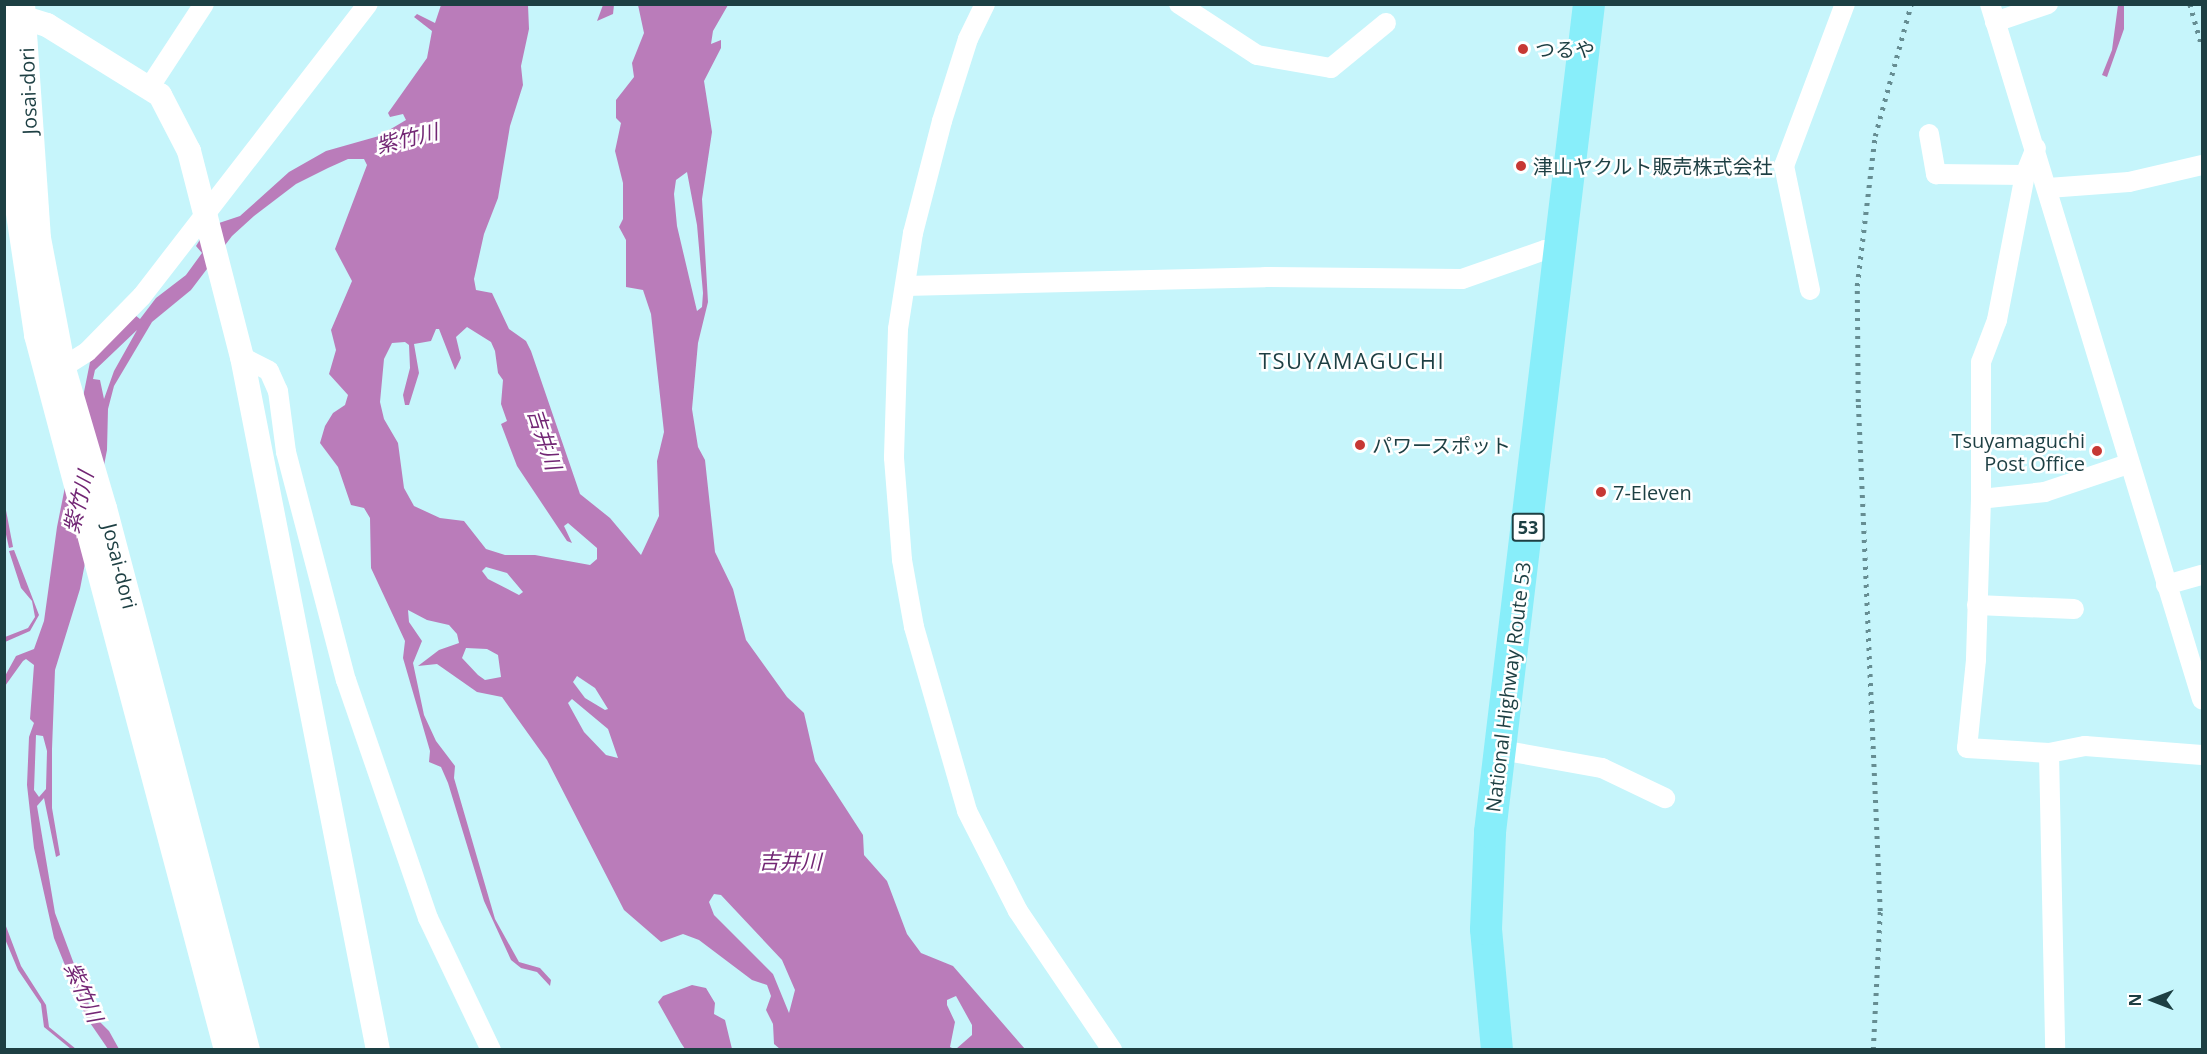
<!DOCTYPE html>
<meta charset="utf-8">
<style>
body{margin:0}
#map{position:relative;width:2207px;height:1054px;overflow:hidden;background:#c6f5fb;font-family:"Open Sans","Noto Sans JP",sans-serif}
div>[style]{position:absolute}
[style*='--x']{left:calc(var(--x)*1px);top:calc(var(--y)*1px);width:calc(var(--w)*1px);rotate:calc(var(--a)*1deg)}
.water>*{inset:0;background:#ba7cba}
.minor>*{height:20px;margin:-10px;padding:0 10px;transform-origin:10px;border-radius:10px;background:#fff}
.tertiary>*{height:24px;margin:-12px;padding:0 12px;transform-origin:12px;border-radius:12px;background:#fff}
.trunk>*{height:32px;margin:-16px;padding:0 16px;transform-origin:16px;border-radius:16px;background:#88eefa}
.rail>*{height:4.5px;margin-top:-2.25px;transform-origin:0;background:repeating-linear-gradient(90deg,#668d92 0 3px,transparent 0 9px)}
.dots>*{width:16px;height:16px;translate:-50% -50%;box-sizing:border-box;border:3px solid #fff;border-radius:50%}
span{translate:-50% -50%;white-space:nowrap;text-align:center;line-height:1.15;-webkit-text-stroke:5px #fff;paint-order:stroke}
.shield-label span{padding:2px 4px;background:#fff;border:2px solid;border-radius:4px;-webkit-text-stroke-width:0}
.shield-label{font-size:18px;color:#1d3f43;font-weight:700}
.poi-label{font-size:20px;color:#1d3f43}
.left{translate:0 -50%;text-align:left}
.right{translate:-100% -50%;text-align:right}
.street-label{font-size:20px;color:#1d3f43}
.water-label{font-size:21px;color:#722674;font-style:italic}
.quarter-label{font-size:22px;color:#1d3f43;letter-spacing:1.5px}
.frame{position:absolute;inset:0;border:6px solid #1d3f43;pointer-events:none}
.north{position:absolute;left:2123px;top:970px;width:60px;height:60px;-webkit-text-stroke:4px #fff;paint-order:stroke;rotate:270deg;font-size:16px;font-weight:700;line-height:24px;text-align:center;color:#1d3f43}
.north::after{content:'';display:block;margin:auto;width:21px;height:27px;background:#1d3f43;clip-path:polygon(50% 0,100% 100%,50% 72%,0 100%)}
</style>
<div id="map">
<div class="water">
<div style="clip-path:polygon(evenodd,441px 5px,528px 5px,529px 29px,521px 66px,523px 85px,510px 126px,498px 198px,484px 234px,474px 279px,476px 290px,492px 293px,509px 329px,526px 341px,531px 351px,580px 494px,610px 518px,641px 555px,659px 516px,657px 461px,664px 432px,651px 314px,643px 290px,626px 287px,626px 240px,619px 227px,623px 219px,623px 183px,615px 151px,621px 123px,616px 118px,616px 100px,634px 77px,632px 63px,644px 33px,638px 5px,728px 5px,713px 31px,711px 44px,721px 40px,721px 48px,704px 81px,712px 132px,702px 199px,708px 302px,698px 343px,692px 409px,698px 447px,705px 460px,715px 552px,733px 589px,746px 640px,787px 697px,804px 713px,815px 761px,863px 835px,864px 855px,887px 881px,907px 934px,921px 953px,953px 966px,1025px 1049px,956px 1049px,972px 1035px,972px 1025px,956px 996px,947px 1000px,947px 1005px,955px 1022px,950px 1047px,954px 1049px,780px 1049px,774px 1044px,773px 1024px,766px 1010px,771px 996px,767px 985px,752px 980px,699px 940px,683px 934px,661px 942px,624px 910px,547px 760px,502px 697px,477px 692px,437px 664px,418px 666px,439px 650px,459px 643px,457px 634px,449px 625px,427px 620px,408px 610px,409px 622px,422px 641px,413px 663px,424px 715px,436px 741px,455px 766px,454px 778px,495px 919px,519px 962px,540px 968px,551px 980px,550px 986px,537px 972px,521px 968px,511px 960px,484px 901px,448px 783px,441px 767px,429px 762px,430px 751px,403px 658px,405px 641px,371px 568px,370px 518px,364px 508px,351px 505px,338px 467px,320px 443px,325px 426px,333px 413px,345px 405px,348px 395px,329px 374px,336px 350px,331px 330px,352px 281px,335px 249px,367px 165px,364px 159px,348px 159px,328px 168px,296px 184px,254px 216px,232px 236px,191px 290px,152px 322px,114px 386px,108px 409px,107px 450px,80px 589px,55px 670px,52px 749px,52px 808px,60px 855px,56px 857px,44px 798px,37px 806px,55px 913px,93px 1015px,109px 1031px,119px 1049px,108px 1049px,86px 1017px,54px 938px,34px 848px,27px 785px,29px 737px,34px 723px,30px 719px,34px 665px,26px 659px,23px 661px,5px 686px,5px 676px,16px 656px,34px 649px,44px 621px,57px 527px,90px 362px,131px 312px,140px 319px,156px 298px,186px 275px,202px 253px,196px 246px,201px 238px,219px 223px,240px 216px,289px 172px,326px 151px,379px 136px,406px 120px,403px 114px,390px 117px,388px 113px,427px 58px,432px 31px,414px 17px,417px 14px,435px 23px,441px 5px,687px 172px,697px 225px,703px 293px,702px 307px,697px 311px,677px 226px,674px 194px,676px 180px,687px 172px,441px 5px,467px 327px,491px 342px,495px 351px,498px 373px,503px 380px,501px 404px,507px 421px,501px 424px,517px 466px,567px 541px,572px 543px,564px 526px,568px 523px,597px 548px,597px 559px,590px 565px,535px 555px,505px 555px,486px 549px,464px 521px,440px 518px,414px 506px,404px 488px,398px 443px,384px 419px,380px 402px,384px 359px,392px 343px,405px 342px,409px 345px,410px 368px,403px 395px,405px 405px,409px 405px,419px 373px,414px 344px,431px 341px,436px 329px,439px 329px,455px 370px,461px 358px,456px 337px,467px 327px,441px 5px,137px 330px,114px 371px,104px 399px,100px 380px,93px 379px,95px 370px,137px 330px,441px 5px,486px 567px,507px 573px,523px 592px,519px 595px,488px 579px,482px 571px,486px 567px,441px 5px,466px 648px,487px 649px,498px 655px,501px 677px,485px 680px,478px 675px,462px 658px,466px 648px,441px 5px,577px 676px,595px 688px,608px 709px,605px 710px,585px 698px,573px 682px,577px 676px,441px 5px,572px 699px,608px 729px,618px 758px,606px 755px,584px 732px,568px 703px,572px 699px,441px 5px,36px 735px,43px 736px,47px 751px,46px 789px,39px 797px,34px 790px,36px 735px,441px 5px,714px 894px,721px 895px,782px 960px,795px 990px,789px 1013px,773px 974px,714px 915px,709px 902px,714px 894px)"></div>
<div style="clip-path:polygon(603px 5px,614px 5px,613px 14px,597px 21px)"></div>
<div style="clip-path:polygon(2118px 5px,2124px 5px,2124px 29px,2107px 77px,2102px 75px,2112px 50px)"></div>
<div style="clip-path:polygon(5px 505px,13px 547px,9px 548px,5px 530px)"></div>
<div style="clip-path:polygon(14px 550px,39px 615px,30px 631px,5px 642px,5px 637px,28px 628px,35px 617px,32px 601px,21px 588px,9px 551px)"></div>
<div style="clip-path:polygon(4px 921px,21px 966px,46px 1005px,49px 1027px,76px 1049px,71px 1049px,44px 1027px,41px 1004px,18px 970px,5px 939px)"></div>
<div style="clip-path:polygon(692px 985px,706px 988px,715px 1003px,714px 1014px,725px 1020px,732px 1049px,685px 1049px,681px 1043px,658px 1002px,663px 996px)"></div>
</div>
<div class="minor">
<div style="--x:985;--y:4;--w:39;--a:116"></div>
<div style="--x:968;--y:39;--w:86;--a:107.6"></div>
<div style="--x:942;--y:121;--w:116;--a:104.5"></div>
<div style="--x:913;--y:233;--w:97;--a:98.9"></div>
<div style="--x:898;--y:329;--w:129;--a:91.8"></div>
<div style="--x:894;--y:458;--w:102;--a:85.5"></div>
<div style="--x:902;--y:560;--w:68;--a:79.8"></div>
<div style="--x:914;--y:627;--w:191;--a:73.9"></div>
<div style="--x:967;--y:811;--w:112;--a:63"></div>
<div style="--x:1018;--y:911;--w:168;--a:55.9"></div>
<div style="--x:1179;--y:4;--w:93;--a:33.2"></div>
<div style="--x:1257;--y:55;--w:75;--a:10"></div>
<div style="--x:1331;--y:68;--w:71;--a:-39.3"></div>
<div style="--x:1990;--y:4;--w:727;--a:73.04"></div>
<div style="--x:1995;--y:22;--w:56;--a:-18.8"></div>
<div style="--x:149;--y:88;--w:100;--a:-56.8"></div>
<div style="--x:1929;--y:134;--w:41;--a:80.1"></div>
<div style="--x:1936;--y:174;--w:89;--a:0.6"></div>
<div style="--x:2048;--y:188;--w:81;--a:-4.2"></div>
<div style="--x:2129;--y:182;--w:75;--a:-13.1"></div>
<div style="--x:905;--y:286;--w:360;--a:-1.4"></div>
<div style="--x:1265;--y:277;--w:197;--a:0.6"></div>
<div style="--x:1462;--y:279;--w:88;--a:-19.3"></div>
<div style="--x:1545;--y:250;--w:18;--a:0"></div>
<div style="--x:1810;--y:290;--w:127;--a:-101.8"></div>
<div style="--x:1784;--y:166;--w:173;--a:-69.4"></div>
<div style="--x:242;--y:357;--w:30;--a:27"></div>
<div style="--x:269;--y:371;--w:22;--a:66"></div>
<div style="--x:278;--y:391;--w:62;--a:82.5"></div>
<div style="--x:286;--y:452;--w:236;--a:75.3"></div>
<div style="--x:346;--y:680;--w:252;--a:71"></div>
<div style="--x:428;--y:918;--w:146;--a:64.5"></div>
<div style="--x:52;--y:374;--w:41;--a:-32.2"></div>
<div style="--x:87;--y:352;--w:78;--a:-45.5"></div>
<div style="--x:142;--y:296;--w:369;--a:-52.3"></div>
<div style="--x:2128;--y:464;--w:88;--a:161.4"></div>
<div style="--x:2045;--y:492;--w:64;--a:173.8"></div>
<div style="--x:1981;--y:499;--w:161;--a:91.8"></div>
<div style="--x:1976;--y:660;--w:88;--a:95.8"></div>
<div style="--x:1967;--y:748;--w:82;--a:3.5"></div>
<div style="--x:2049;--y:753;--w:37;--a:-11"></div>
<div style="--x:2085;--y:746;--w:117;--a:4.4"></div>
<div style="--x:1981;--y:499;--w:137;--a:-90"></div>
<div style="--x:1981;--y:362;--w:45;--a:-69.1"></div>
<div style="--x:1997;--y:320;--w:148;--a:-79.1"></div>
<div style="--x:2025;--y:175;--w:29;--a:-68"></div>
<div style="--x:2166;--y:585;--w:37;--a:-16"></div>
<div style="--x:1977;--y:605;--w:97;--a:2.4"></div>
<div style="--x:1501;--y:750;--w:103;--a:10.1"></div>
<div style="--x:1602;--y:768;--w:70;--a:25.5"></div>
<div style="--x:2049;--y:753;--w:297;--a:88.8"></div>
</div>
<div class="tertiary">
<div style="--x:23;--y:4;--w:235;--a:86.1"></div>
<div style="--x:39;--y:238;--w:133;--a:79.2"></div>
<div style="--x:64;--y:369;--w:145;--a:73.6"></div>
<div style="--x:105;--y:508;--w:561;--a:75.22"></div>
<div style="--x:4;--y:10;--w:177;--a:86.8"></div>
<div style="--x:14;--y:187;--w:150;--a:81.5"></div>
<div style="--x:36;--y:335;--w:740;--a:75.12"></div>
<div style="--x:5;--y:12;--w:44;--a:17.2"></div>
<div style="--x:47;--y:25;--w:133;--a:31.8"></div>
<div style="--x:160;--y:95;--w:63;--a:62.6"></div>
<div style="--x:189;--y:151;--w:213;--a:75.6"></div>
<div style="--x:242;--y:357;--w:706;--a:78.9"></div>
</div>
<div class="trunk">
<div style="--x:1497;--y:1050;--w:121;--a:-95.2"></div>
<div style="--x:1486;--y:929;--w:97;--a:-87.6"></div>
<div style="--x:1490;--y:832;--w:834;--a:-83.18"></div>
</div>
<div class="rail">
<div style="--x:2190;--y:4;--w:44;--a:74.1"></div>
<div style="--x:1873;--y:1050;--w:139;--a:-87.1"></div>
<div style="--x:1880;--y:911;--w:509;--a:-92.47"></div>
<div style="--x:1858;--y:402;--w:116;--a:-90.5"></div>
<div style="--x:1857;--y:286;--w:151;--a:-83.2"></div>
<div style="--x:1875;--y:136;--w:137;--a:-74.7"></div>
</div>
<div class="dots">
<div style="left:1523px;top:49px;background:#c63834"></div>
<div style="left:1521px;top:166px;background:#c63834"></div>
<div style="left:1360px;top:445px;background:#c63834"></div>
<div style="left:2097px;top:451px;background:#c63834"></div>
<div style="left:1601px;top:492px;background:#c63834"></div>
</div>
<div class="shield-label">
<span style="left:1528px;top:527px">53</span>
</div>
<div class="poi-label">
<span class="left" style="left:1535px;top:49px">つるや</span>
<span class="left" style="left:1533px;top:166px">津山ヤクルト販売株式会社</span>
<span class="right" style="left:2085px;top:452px">Tsuyamaguchi<br>Post Office</span>
<span class="left" style="left:1372px;top:445px">パワースポット</span>
<span class="left" style="left:1613px;top:492px">7-Eleven</span>
</div>
<div class="street-label">
<span style="left:28px;top:91px;rotate:-92deg">Josai-dori</span>
<span style="left:120px;top:566px;rotate:76deg">Josai-dori</span>
<span style="left:1508px;top:687px;rotate:-83deg">National Highway Route 53</span>
</div>
<div class="water-label">
<span style="left:407px;top:138px;rotate:-14deg">紫竹川</span>
<span style="left:545px;top:439px;rotate:72deg">吉井川</span>
<span style="left:78px;top:502px;rotate:-76deg">紫竹川</span>
<span style="left:790px;top:861px">吉井川</span>
<span style="left:84px;top:992px;rotate:66deg">紫竹川</span>
</div>
<div class="quarter-label">
<span style="left:1352px;top:361px">TSUYAMAGUCHI</span>
</div>
<div class="frame"></div>
<div class="north">N</div>
</div>
